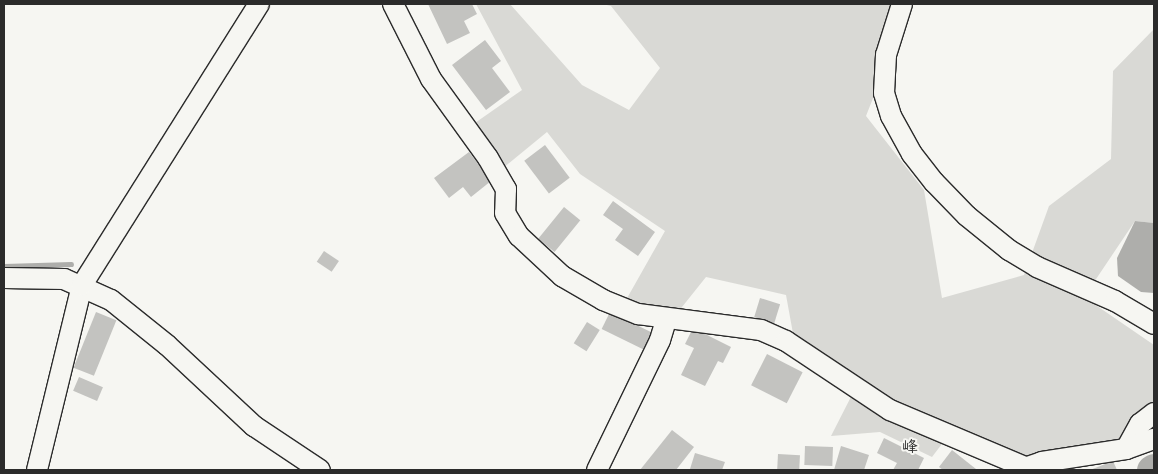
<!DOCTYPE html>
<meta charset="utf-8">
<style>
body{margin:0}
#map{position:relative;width:1158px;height:474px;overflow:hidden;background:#f6f6f2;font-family:"Balsamiq Sans","Klee One",sans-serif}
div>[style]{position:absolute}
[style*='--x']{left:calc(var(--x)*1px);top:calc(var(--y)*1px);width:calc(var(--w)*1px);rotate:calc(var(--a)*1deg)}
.green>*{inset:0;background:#d9d9d5}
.water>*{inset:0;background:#aeaeab}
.stream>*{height:5px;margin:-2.5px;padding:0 2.5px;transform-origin:2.5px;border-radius:2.5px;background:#aeaeab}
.river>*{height:31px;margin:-15.5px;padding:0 15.5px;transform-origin:15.5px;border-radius:15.5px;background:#aeaeab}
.building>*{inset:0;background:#c3c3c0;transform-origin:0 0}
.roads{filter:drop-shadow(1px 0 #2b2b2b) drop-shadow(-1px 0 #2b2b2b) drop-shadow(0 1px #2b2b2b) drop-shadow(0 -1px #2b2b2b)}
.minor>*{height:20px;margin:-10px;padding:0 10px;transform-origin:10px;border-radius:10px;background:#f6f6f2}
span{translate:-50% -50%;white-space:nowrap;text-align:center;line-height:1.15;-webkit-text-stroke:4px #f6f6f2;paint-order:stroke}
.neighbourhood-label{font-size:16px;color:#2b2b2b;font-weight:700}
.frame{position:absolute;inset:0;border:5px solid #2b2b2b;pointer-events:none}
</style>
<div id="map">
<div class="green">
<div style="clip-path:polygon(476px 4px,510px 4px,582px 85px,629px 110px,660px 68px,611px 6px,602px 4px,910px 4px,866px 116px,924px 190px,942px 298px,1024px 275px,1049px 206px,1111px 159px,1113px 71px,1154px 29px,1154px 223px,1135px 221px,1084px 297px,1154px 345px,1154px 427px,1116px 448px,1025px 460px,951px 432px,932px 457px,880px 432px,831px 436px,857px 385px,794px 339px,786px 295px,706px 277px,678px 312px,626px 300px,665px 231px,580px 174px,547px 132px,503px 168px,472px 125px,522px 90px)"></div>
</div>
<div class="water">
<div style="clip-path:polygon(1135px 221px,1154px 223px,1154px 293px,1141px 292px,1118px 276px,1117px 258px)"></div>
</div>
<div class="stream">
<div style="--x:4;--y:266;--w:67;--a:-1.7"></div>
</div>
<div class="river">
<div style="--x:1152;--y:470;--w:2;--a:-27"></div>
</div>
<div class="building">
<div style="clip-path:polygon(428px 4px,472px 4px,477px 14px,464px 21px,470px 33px,447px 44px)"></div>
<div style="clip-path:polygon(485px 40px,501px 61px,492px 68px,510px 92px,486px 110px,452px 65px)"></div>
<div style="left:545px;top:145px;width:41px;height:26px;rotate:53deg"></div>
<div style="clip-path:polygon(469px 152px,491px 181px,471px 197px,463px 187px,449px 198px,434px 178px)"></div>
<div style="clip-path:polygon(613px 201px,655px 232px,638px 256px,615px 240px,623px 229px,603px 215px)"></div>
<div style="left:564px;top:207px;width:21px;height:41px;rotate:39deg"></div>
<div style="left:324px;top:251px;width:18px;height:13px;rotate:34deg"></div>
<div style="left:760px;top:298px;width:21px;height:20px;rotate:17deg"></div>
<div style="left:96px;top:312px;width:22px;height:60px;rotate:22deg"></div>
<div style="left:610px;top:312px;width:46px;height:19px;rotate:26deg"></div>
<div style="left:587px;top:322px;width:15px;height:25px;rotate:32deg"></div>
<div style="clip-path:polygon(693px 328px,731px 347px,723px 363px,718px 361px,705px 386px,681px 375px,694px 348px,685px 344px)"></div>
<div style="left:767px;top:354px;width:40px;height:35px;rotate:27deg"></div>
<div style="left:79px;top:377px;width:26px;height:15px;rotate:23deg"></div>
<div style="clip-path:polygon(672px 430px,694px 447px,676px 470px,640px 470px)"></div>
<div style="clip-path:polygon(884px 438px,924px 458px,918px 470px,893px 470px,897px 463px,877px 453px)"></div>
<div style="left:805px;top:446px;width:28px;height:19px;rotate:2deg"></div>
<div style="clip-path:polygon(841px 446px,869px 455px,864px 470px,834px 470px)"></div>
<div style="clip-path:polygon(952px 450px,976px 469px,975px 470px,943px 470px,939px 467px)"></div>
<div style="clip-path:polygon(695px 453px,725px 462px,722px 470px,690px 469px)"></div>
<div style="left:778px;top:454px;width:22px;height:16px;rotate:3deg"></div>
<div style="clip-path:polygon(1113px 461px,1117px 470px,1090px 470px)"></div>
</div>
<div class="roads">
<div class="minor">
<div style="--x:393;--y:4;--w:84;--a:63.1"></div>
<div style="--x:431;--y:79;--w:97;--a:54.2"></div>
<div style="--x:488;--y:158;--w:36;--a:60"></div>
<div style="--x:506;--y:189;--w:24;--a:92"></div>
<div style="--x:505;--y:213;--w:27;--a:59"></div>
<div style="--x:519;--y:236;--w:59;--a:42.9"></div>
<div style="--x:562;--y:276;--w:48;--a:30.3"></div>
<div style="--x:603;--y:300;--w:38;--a:22"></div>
<div style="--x:638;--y:314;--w:124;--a:7.4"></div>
<div style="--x:761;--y:330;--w:27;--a:24"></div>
<div style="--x:786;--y:341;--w:125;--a:33.6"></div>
<div style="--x:890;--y:410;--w:147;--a:22.9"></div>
<div style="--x:902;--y:4;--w:53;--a:107.4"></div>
<div style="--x:886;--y:55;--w:38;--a:93"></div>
<div style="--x:884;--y:93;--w:24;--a:73"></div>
<div style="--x:891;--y:116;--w:43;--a:61.1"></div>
<div style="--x:912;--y:154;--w:36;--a:52"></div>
<div style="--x:934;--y:182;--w:47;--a:45.9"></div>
<div style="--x:967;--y:216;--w:54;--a:39"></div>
<div style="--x:1009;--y:250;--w:33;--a:31"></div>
<div style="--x:1037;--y:267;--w:85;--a:23.6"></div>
<div style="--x:1115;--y:301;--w:45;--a:30.5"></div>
<div style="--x:4;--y:278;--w:60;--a:1"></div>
<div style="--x:64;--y:279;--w:51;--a:24.1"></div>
<div style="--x:111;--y:300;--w:72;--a:38.8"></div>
<div style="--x:167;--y:345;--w:119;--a:43"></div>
<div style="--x:254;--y:426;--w:79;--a:33.7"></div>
<div style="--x:1126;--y:449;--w:29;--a:-61"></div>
<div style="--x:1140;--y:424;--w:18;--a:-38"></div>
<div style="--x:37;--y:470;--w:190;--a:-76.3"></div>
<div style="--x:82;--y:285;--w:332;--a:-57.8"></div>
<div style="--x:597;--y:470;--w:144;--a:-64.1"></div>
<div style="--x:660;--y:340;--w:21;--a:-73"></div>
<div style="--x:1019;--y:470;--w:24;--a:-19"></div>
<div style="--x:1042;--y:462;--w:85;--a:-8.8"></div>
<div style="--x:1126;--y:449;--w:30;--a:-20"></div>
</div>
</div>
<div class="neighbourhood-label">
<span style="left:910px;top:448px">峰</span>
</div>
<div class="frame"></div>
</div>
